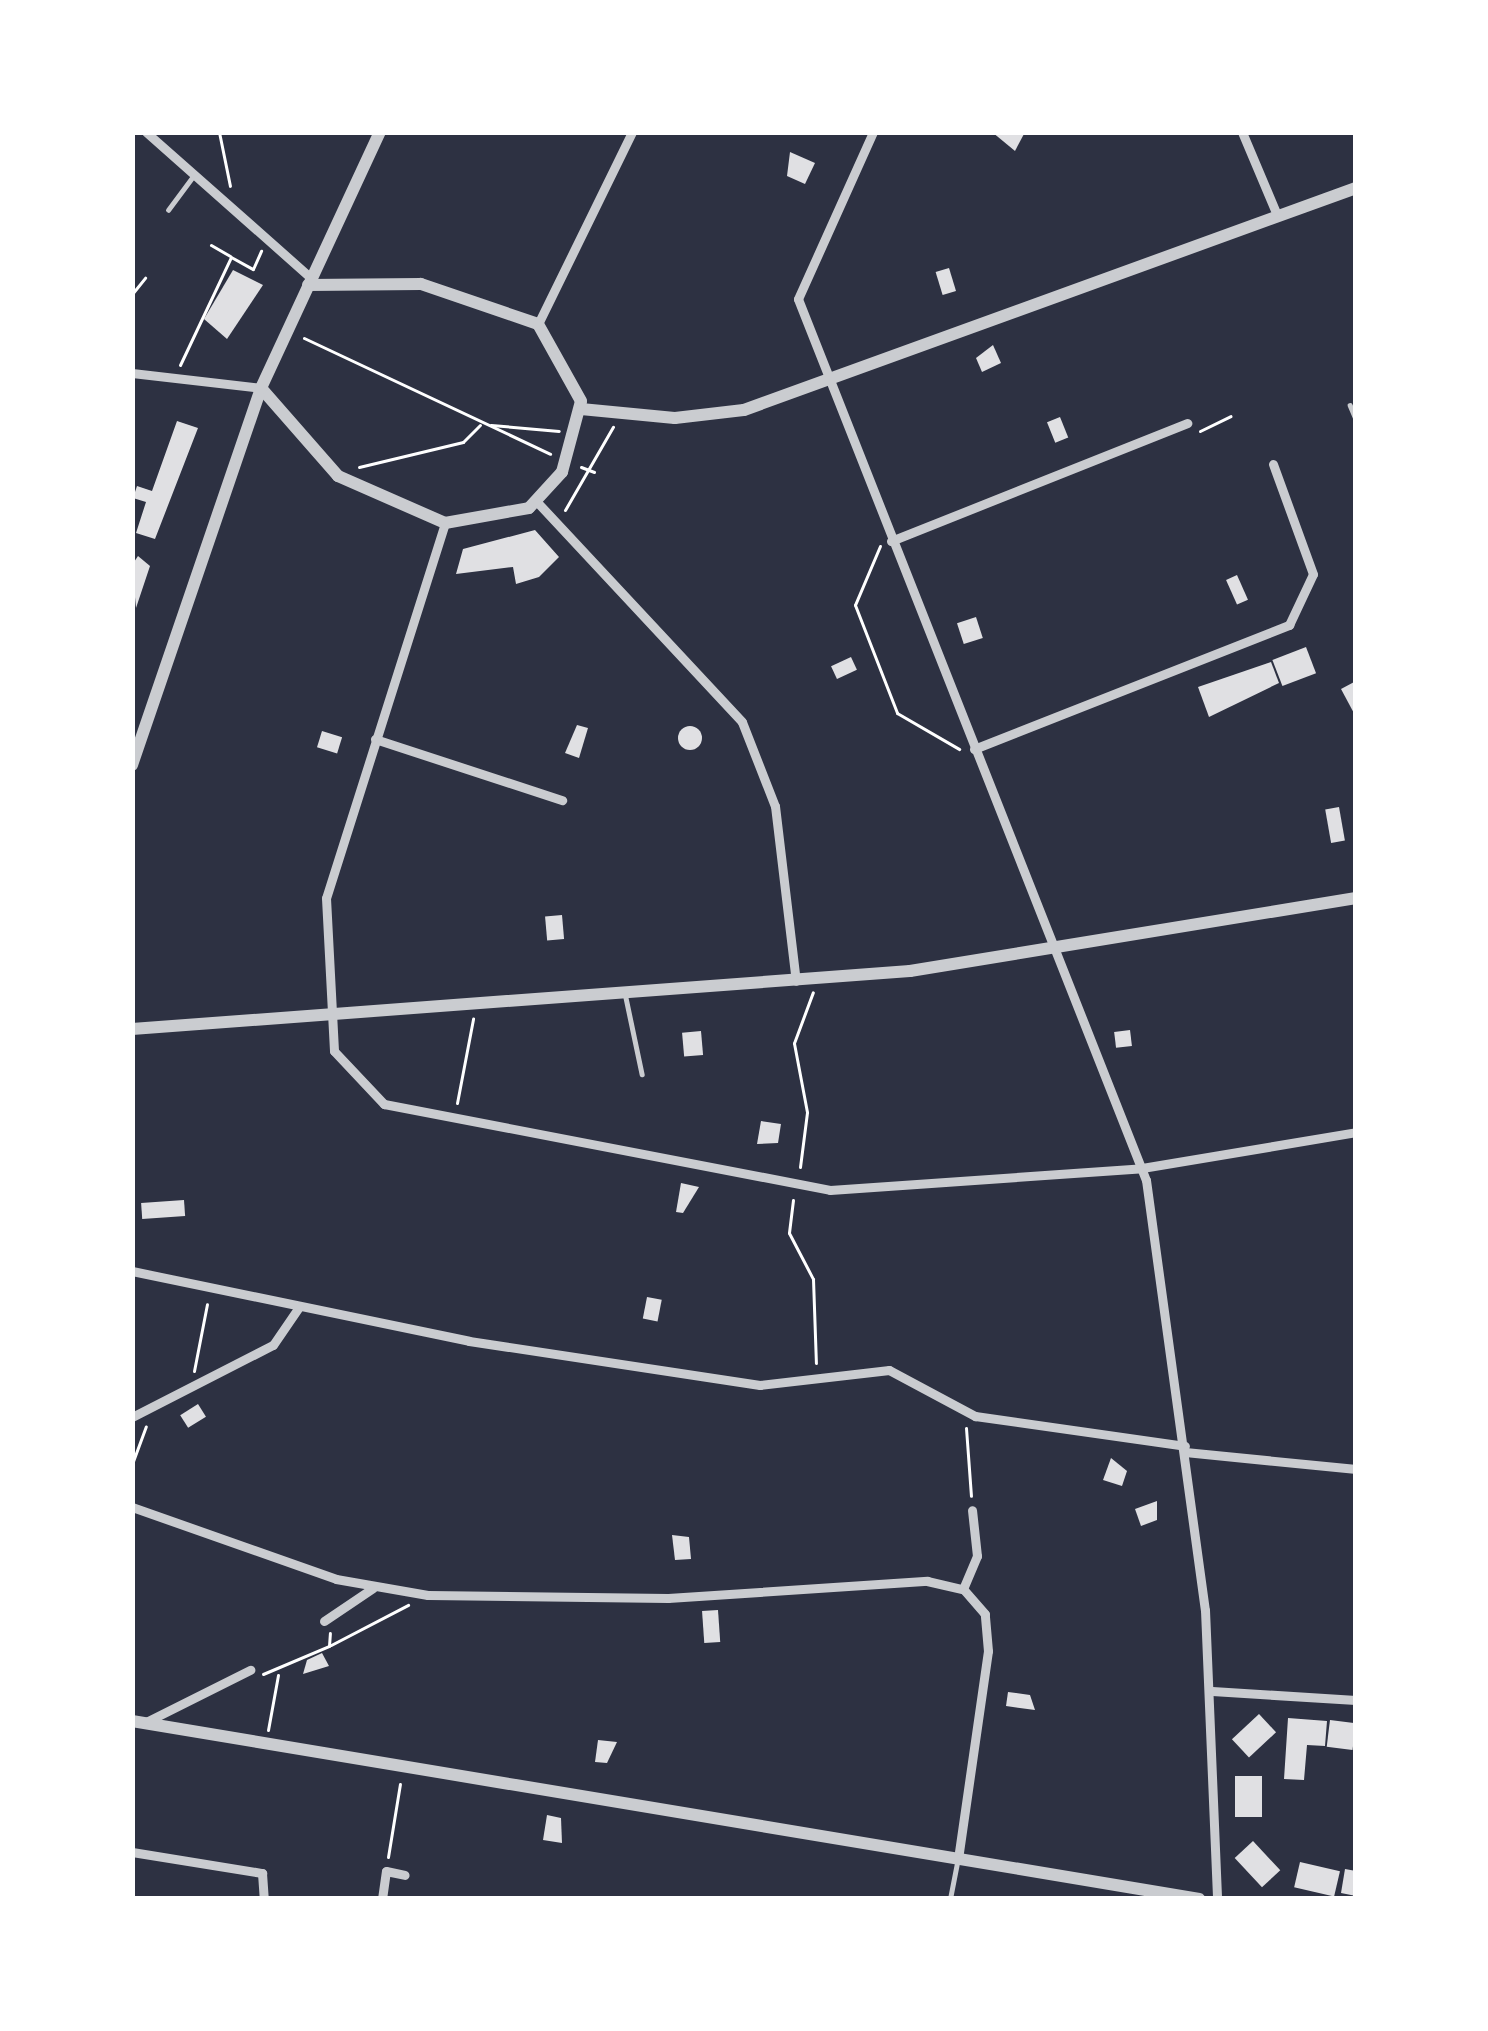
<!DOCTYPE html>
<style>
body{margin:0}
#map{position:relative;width:1488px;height:2031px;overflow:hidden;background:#2d3142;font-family:Quicksand,sans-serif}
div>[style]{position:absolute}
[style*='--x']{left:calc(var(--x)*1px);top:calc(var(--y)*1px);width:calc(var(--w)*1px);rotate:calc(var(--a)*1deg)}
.building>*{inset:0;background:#e0e0e3;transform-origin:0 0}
.round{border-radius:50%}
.path>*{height:3px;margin:-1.5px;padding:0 1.5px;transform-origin:1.5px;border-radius:1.5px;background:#fff}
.service>*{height:4.5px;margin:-2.25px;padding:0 2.25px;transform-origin:2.25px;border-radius:2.25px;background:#caccd0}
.minor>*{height:9px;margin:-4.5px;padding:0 4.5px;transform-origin:4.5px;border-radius:4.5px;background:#caccd0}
.tertiary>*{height:12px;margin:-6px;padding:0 6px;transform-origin:6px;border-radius:6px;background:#caccd0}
span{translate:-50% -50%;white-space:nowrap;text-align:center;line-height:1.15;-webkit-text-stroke:12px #fff;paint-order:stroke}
.frame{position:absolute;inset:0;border:135px solid #fff;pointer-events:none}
</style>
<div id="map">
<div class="building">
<div style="clip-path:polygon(992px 132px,1025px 132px,1015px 151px)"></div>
<div style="clip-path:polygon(790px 152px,815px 163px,805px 184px,787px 176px)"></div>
<div style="left:949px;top:268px;width:24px;height:14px;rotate:73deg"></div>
<div style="clip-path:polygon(233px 270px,263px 285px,227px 339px,204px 319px)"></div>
<div style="clip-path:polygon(993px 345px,1001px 363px,982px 372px,976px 358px)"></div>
<div style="left:1060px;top:417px;width:22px;height:14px;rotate:68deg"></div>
<div style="clip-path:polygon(177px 421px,198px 428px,155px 539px,136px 533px,146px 502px,133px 498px,137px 486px,152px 491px)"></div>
<div style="clip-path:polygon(535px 530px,559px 557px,539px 577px,516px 584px,513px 567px,456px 574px,463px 549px)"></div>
<div style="clip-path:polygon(138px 556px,150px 566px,136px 608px,132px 565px)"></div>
<div style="left:1237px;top:575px;width:27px;height:12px;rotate:66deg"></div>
<div style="left:976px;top:617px;width:22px;height:20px;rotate:72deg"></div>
<div style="left:1306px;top:647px;width:28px;height:36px;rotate:69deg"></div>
<div style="left:851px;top:657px;width:14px;height:22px;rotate:65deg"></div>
<div style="clip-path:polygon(1271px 662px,1279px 683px,1209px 717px,1198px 687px)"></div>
<div style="clip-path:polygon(1356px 681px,1356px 717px,1341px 689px)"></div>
<div style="clip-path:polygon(577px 725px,588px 728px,579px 758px,565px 753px)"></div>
<div class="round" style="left:678px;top:726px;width:24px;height:24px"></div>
<div style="left:322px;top:731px;width:21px;height:17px;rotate:17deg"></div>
<div style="left:1339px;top:807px;width:34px;height:14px;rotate:80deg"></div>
<div style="left:562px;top:915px;width:24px;height:17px;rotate:85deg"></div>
<div style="left:1130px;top:1030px;width:16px;height:16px;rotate:83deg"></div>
<div style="left:701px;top:1031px;width:24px;height:19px;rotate:85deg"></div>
<div style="clip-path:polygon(761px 1121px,781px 1124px,778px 1143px,757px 1144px)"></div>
<div style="clip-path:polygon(681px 1183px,699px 1187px,683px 1213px,676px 1212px)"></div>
<div style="left:184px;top:1200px;width:16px;height:43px;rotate:86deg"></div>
<div style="left:647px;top:1297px;width:15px;height:22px;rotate:11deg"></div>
<div style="left:198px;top:1404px;width:15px;height:21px;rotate:58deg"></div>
<div style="clip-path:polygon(1111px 1458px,1127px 1471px,1122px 1486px,1103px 1480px)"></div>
<div style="clip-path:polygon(1157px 1501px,1157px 1520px,1141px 1526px,1135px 1509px)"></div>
<div style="clip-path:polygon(672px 1535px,689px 1537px,691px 1559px,675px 1560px)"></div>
<div style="left:718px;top:1610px;width:32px;height:16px;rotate:86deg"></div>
<div style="clip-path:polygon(322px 1653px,329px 1666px,303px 1674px,307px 1660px)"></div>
<div style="clip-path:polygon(1008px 1692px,1030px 1695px,1035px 1710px,1006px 1706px)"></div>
<div style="left:1259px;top:1714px;width:25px;height:37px;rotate:47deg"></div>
<div style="clip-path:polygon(1288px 1718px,1327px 1721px,1325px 1746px,1307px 1745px,1304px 1780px,1284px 1779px)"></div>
<div style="left:1330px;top:1720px;width:26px;height:27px;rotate:7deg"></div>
<div style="clip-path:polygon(598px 1740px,617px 1742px,607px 1763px,595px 1762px)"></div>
<div style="left:1235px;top:1776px;width:27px;height:41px"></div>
<div style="clip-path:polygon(547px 1815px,561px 1818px,562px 1843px,543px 1840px)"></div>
<div style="left:1253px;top:1841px;width:40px;height:25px;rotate:47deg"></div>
<div style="left:1300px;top:1862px;width:41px;height:26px;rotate:13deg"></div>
<div style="clip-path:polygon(1345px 1869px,1356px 1871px,1356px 1896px,1341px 1893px)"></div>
</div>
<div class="path">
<div style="--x:219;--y:132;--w:55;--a:78.5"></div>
<div style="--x:211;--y:245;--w:22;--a:30"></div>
<div style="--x:132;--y:294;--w:21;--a:-51"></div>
<div style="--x:304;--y:338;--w:272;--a:25.2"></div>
<div style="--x:180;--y:365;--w:119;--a:-64.7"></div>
<div style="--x:231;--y:257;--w:25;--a:29"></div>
<div style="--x:253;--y:269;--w:20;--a:-66"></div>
<div style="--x:491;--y:425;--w:68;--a:5"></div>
<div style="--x:1200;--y:431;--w:34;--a:-26"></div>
<div style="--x:359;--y:467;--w:107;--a:-13.5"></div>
<div style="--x:463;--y:442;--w:24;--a:-45"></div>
<div style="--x:581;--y:467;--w:14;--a:21"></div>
<div style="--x:565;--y:510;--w:96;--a:-60"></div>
<div style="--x:880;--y:546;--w:64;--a:113"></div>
<div style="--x:855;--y:605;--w:116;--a:68.7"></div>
<div style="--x:897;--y:713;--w:72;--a:30.1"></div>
<div style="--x:457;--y:1103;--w:86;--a:-79.2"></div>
<div style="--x:800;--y:1167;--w:55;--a:-82.7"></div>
<div style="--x:807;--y:1112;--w:70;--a:-100.7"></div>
<div style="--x:794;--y:1043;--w:54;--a:-69.6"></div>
<div style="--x:793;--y:1200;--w:33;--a:97"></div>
<div style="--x:789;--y:1233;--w:52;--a:62.4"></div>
<div style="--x:813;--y:1279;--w:84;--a:88"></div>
<div style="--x:194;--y:1371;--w:68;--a:-79"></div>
<div style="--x:966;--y:1428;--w:68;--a:85.8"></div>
<div style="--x:132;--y:1464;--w:40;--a:-69.8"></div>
<div style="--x:331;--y:1645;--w:87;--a:-27.5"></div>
<div style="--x:263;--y:1674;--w:72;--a:-23"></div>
<div style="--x:329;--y:1646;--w:13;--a:-86"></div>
<div style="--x:268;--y:1730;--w:56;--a:-79.7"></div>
<div style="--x:388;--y:1857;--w:74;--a:-80.7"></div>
</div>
<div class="service">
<div style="--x:168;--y:210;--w:44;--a:-53.4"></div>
<div style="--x:1350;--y:405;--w:15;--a:67"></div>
<div style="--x:625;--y:993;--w:83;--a:78.1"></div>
<div style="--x:950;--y:1899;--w:36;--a:-79"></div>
</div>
<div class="minor">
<div style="--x:146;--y:132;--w:220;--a:41.5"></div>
<div style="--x:873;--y:132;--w:183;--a:114.2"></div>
<div style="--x:798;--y:299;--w:947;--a:68.45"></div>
<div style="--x:1146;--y:1180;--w:434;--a:82.2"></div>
<div style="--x:1205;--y:1610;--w:289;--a:87.6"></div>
<div style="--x:1242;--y:132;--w:90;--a:67.1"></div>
<div style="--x:538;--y:324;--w:214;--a:-63.9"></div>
<div style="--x:132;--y:373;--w:130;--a:6.6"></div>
<div style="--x:538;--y:503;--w:299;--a:47"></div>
<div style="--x:742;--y:722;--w:90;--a:68.6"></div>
<div style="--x:775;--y:806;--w:176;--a:83.2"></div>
<div style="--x:445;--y:523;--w:393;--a:107.6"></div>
<div style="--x:326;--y:898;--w:153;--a:87"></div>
<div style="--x:334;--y:1051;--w:73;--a:46.7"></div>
<div style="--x:384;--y:1104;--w:454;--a:10.9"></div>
<div style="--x:830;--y:1190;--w:313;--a:-4"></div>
<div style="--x:1142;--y:1168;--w:217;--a:-9.5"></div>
<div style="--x:891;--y:541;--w:319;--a:-21.7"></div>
<div style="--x:375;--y:739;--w:197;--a:18.1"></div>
<div style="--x:974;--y:749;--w:339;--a:-21.5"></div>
<div style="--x:1289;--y:625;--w:56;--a:-64.8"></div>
<div style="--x:1313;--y:574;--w:117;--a:-110"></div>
<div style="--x:132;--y:1271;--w:344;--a:11.7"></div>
<div style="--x:469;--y:1341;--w:294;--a:8.6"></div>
<div style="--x:760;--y:1385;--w:130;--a:-6.6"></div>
<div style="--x:889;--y:1370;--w:98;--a:28.1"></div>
<div style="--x:975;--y:1416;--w:212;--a:8.1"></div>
<div style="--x:132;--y:1417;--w:158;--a:-27.1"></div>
<div style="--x:273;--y:1345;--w:46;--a:-55.6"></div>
<div style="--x:1185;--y:1452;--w:172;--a:5.7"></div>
<div style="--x:132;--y:1507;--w:216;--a:19.4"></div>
<div style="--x:336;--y:1579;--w:93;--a:9.9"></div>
<div style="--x:428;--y:1595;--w:240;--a:0.7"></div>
<div style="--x:668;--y:1598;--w:260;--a:-3.8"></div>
<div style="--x:927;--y:1581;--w:37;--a:13"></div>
<div style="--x:324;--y:1621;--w:59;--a:-34"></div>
<div style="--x:1212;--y:1691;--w:144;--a:3.6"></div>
<div style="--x:144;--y:1723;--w:119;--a:-26.6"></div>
<div style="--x:132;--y:1852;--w:132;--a:9.2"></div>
<div style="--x:262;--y:1873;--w:26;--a:86"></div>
<div style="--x:958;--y:1859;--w:210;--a:-81.8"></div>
<div style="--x:988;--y:1651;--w:37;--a:-95"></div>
<div style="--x:985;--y:1614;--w:33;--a:-131"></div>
<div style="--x:963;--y:1589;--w:36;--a:-67"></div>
<div style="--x:977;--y:1556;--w:46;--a:-96.2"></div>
<div style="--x:382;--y:1899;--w:28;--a:-82"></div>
<div style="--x:386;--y:1871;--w:19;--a:12"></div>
</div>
<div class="tertiary">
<div style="--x:261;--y:388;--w:117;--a:48.8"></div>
<div style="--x:338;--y:476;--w:117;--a:23.7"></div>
<div style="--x:445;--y:523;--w:85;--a:-10.1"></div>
<div style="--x:529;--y:508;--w:49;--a:-47.5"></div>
<div style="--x:562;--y:472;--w:73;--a:-75"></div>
<div style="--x:581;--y:401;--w:88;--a:-119.2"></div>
<div style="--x:538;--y:324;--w:124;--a:-161.1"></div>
<div style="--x:421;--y:284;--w:113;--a:179.5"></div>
<div style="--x:581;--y:409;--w:94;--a:5.5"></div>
<div style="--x:675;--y:418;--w:69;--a:-6.6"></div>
<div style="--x:744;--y:410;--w:651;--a:-19.94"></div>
<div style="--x:132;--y:765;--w:398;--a:-71.1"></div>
<div style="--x:261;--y:388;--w:282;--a:-65.1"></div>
<div style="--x:132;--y:1029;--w:780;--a:-4.26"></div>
<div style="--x:910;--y:971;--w:452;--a:-9.3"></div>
<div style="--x:132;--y:1721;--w:1082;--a:9.47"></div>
</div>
<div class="frame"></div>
</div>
